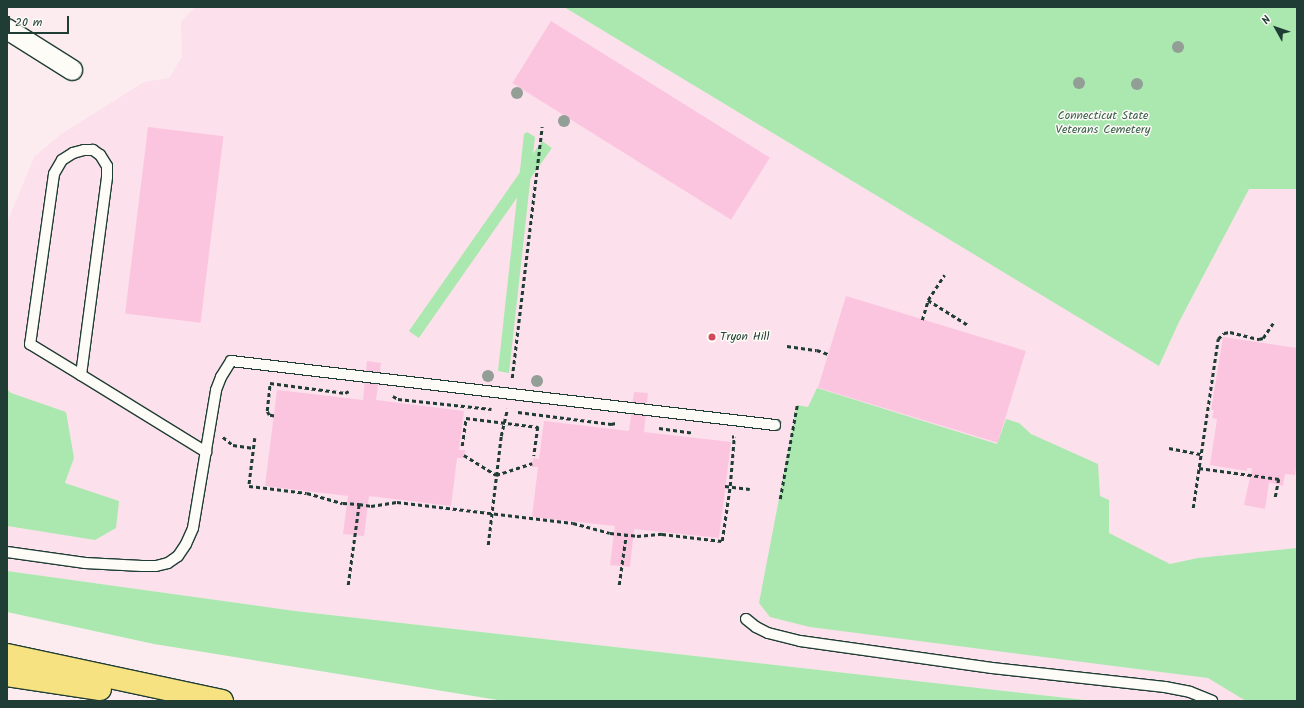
<!DOCTYPE html>
<style>
body{margin:0}
#map{position:relative;width:1304px;height:708px;overflow:hidden;background:#fcecf0;font-family:Kalam,sans-serif}
div>[style]{position:absolute}
[style*='--x']{left:calc(var(--x)*1px);top:calc(var(--y)*1px);width:calc(var(--w)*1px);rotate:calc(var(--a)*1deg)}
.built>*{inset:0;background:#fce0eb}
.green>*{inset:0;background:#aae8af;transform-origin:0 0}
.building>*{inset:0;background:#fbc5e0;transform-origin:0 0}
.path>*{height:2.5px;margin-top:-1.25px;transform-origin:0;background:repeating-linear-gradient(90deg,#1f3d34 0 4px,transparent 0 7px)}
.roads{filter:drop-shadow(1px 0 #1f3d34) drop-shadow(-1px 0 #1f3d34) drop-shadow(0 1px #1f3d34) drop-shadow(0 -1px #1f3d34)}
.service>*{height:10px;margin:-5px;padding:0 5px;transform-origin:5px;border-radius:5px;background:#fdfcf7}
.minor>*{height:20px;margin:-10px;padding:0 10px;transform-origin:10px;border-radius:10px;background:#fdfcf7}
.motorway>*{height:22px;margin:-11px;padding:0 11px;transform-origin:11px;border-radius:11px;background:#f7e281}
.trees>*{width:12px;height:12px;margin:-6px;border-radius:50%;background:#929e96}
.dots>*{width:11px;height:11px;translate:-50% -50%;box-sizing:border-box;border:2px solid #fdfcf7;border-radius:50%}
span{translate:-50% -50%;white-space:nowrap;text-align:center;line-height:1.15;-webkit-text-stroke:3px #fdfcf7;paint-order:stroke}
.park-label{font-size:12px;color:#3b5f4d}
.poi-label{font-size:12px;color:#1f3d34}
.left{translate:0 -50%;text-align:left}
.frame{position:absolute;inset:0;border:8px solid #1f3d34;pointer-events:none}
.north{position:absolute;left:1256px;top:8px;width:40px;height:40px;-webkit-text-stroke:3px #fdfcf7;paint-order:stroke;rotate:310deg;font-size:11px;font-weight:700;line-height:16px;text-align:center;color:#1f3d34}
.north::after{content:'';display:block;margin:auto;width:14px;height:18px;background:#1f3d34;clip-path:polygon(50% 0,100% 100%,50% 72%,0 100%)}
.scale{position:absolute;left:8px;top:16px;width:61px;height:18px;box-sizing:border-box;border:2px solid #1f3d34;border-top:0;padding-left:5px;font-size:12px;line-height:14px;white-space:nowrap;color:#1f3d34;-webkit-text-stroke:3px #fdfcf7;paint-order:stroke}
</style>
<div id="map">
<div class="built">
<div style="clip-path:polygon(195px 7px,564px 7px,1159px 366px,1178px 324px,1249px 188px,1297px 189px,1297px 548px,1218px 556px,1297px 701px,1094px 701px,295px 611px,7px 571px,7px 526px,95px 540px,119px 501px,65px 484px,74px 458px,7px 389px,7px 223px,34px 157px,61px 134px,144px 82px,169px 78px,182px 57px,181px 21px)"></div>
</div>
<div class="green">
<div style="clip-path:polygon(564px 7px,1297px 7px,1297px 189px,1249px 189px,1178px 324px,1159px 366px)"></div>
<div style="clip-path:polygon(527px 132px,535px 137px,509px 373px,498px 371px,524px 134px)"></div>
<div style="left:542px;top:141px;width:12px;height:232px;rotate:35deg"></div>
<div style="clip-path:polygon(817px 388px,997px 444px,1006px 419px,1019px 423px,1031px 434px,1098px 464px,1100px 496px,1109px 500px,1109px 533px,1170px 564px,1198px 558px,1297px 548px,1297px 701px,1246px 701px,1208px 678px,810px 627px,770px 617px,759px 603px,797px 405px,808px 407px)"></div>
<div style="clip-path:polygon(7px 389px,11px 393px,66px 412px,74px 458px,65px 483px,119px 501px,116px 528px,95px 540px,7px 526px)"></div>
<div style="clip-path:polygon(7px 571px,295px 611px,1094px 701px,504px 701px,154px 644px,7px 612px)"></div>
</div>
<div class="building">
<div style="left:551px;top:21px;width:258px;height:73px;rotate:32deg"></div>
<div style="left:148px;top:127px;width:76px;height:188px;rotate:7deg"></div>
<div style="left:846px;top:296px;width:188px;height:96px;rotate:17deg"></div>
<div style="clip-path:polygon(1223px 337px,1297px 348px,1297px 462px,1295px 475px,1285px 474px,1283px 486px,1269px 482px,1265px 509px,1244px 505px,1252px 468px,1247px 468px,1247px 471px,1210px 465px,1217px 419px,1212px 418px,1214px 410px,1211px 410px)"></div>
<div style="clip-path:polygon(367px 361px,381px 363px,376px 400px,464px 411px,459px 450px,465px 450px,464px 458px,457px 458px,451px 506px,369px 496px,364px 536px,343px 534px,348px 496px,265px 486px,277px 390px,363px 400px)"></div>
<div style="clip-path:polygon(634px 392px,648px 393px,644px 432px,731px 442px,719px 538px,634px 529px,630px 567px,610px 565px,615px 526px,532px 517px,538px 467px,532px 467px,533px 458px,539px 459px,544px 421px,629px 431px)"></div>
</div>
<div class="path">
<div style="--x:928;--y:300;--w:30;--a:-57"></div>
<div style="--x:922;--y:320;--w:21;--a:-73"></div>
<div style="--x:928;--y:300;--w:47;--a:32"></div>
<div style="--x:787;--y:346;--w:30;--a:8"></div>
<div style="--x:817;--y:350;--w:12;--a:20"></div>
<div style="--x:512;--y:378;--w:253;--a:-83.2"></div>
<div style="--x:393;--y:396;--w:6;--a:31"></div>
<div style="--x:398;--y:399;--w:94;--a:6.1"></div>
<div style="--x:518;--y:412;--w:94;--a:7.4"></div>
<div style="--x:611;--y:424;--w:5;--a:-11"></div>
<div style="--x:274;--y:416;--w:5;--a:-169"></div>
<div style="--x:269;--y:415;--w:4;--a:-117"></div>
<div style="--x:267;--y:411;--w:28;--a:-84"></div>
<div style="--x:270;--y:383;--w:76;--a:7.6"></div>
<div style="--x:345;--y:393;--w:4;--a:-27"></div>
<div style="--x:659;--y:428;--w:34;--a:8"></div>
<div style="--x:223;--y:437;--w:13;--a:39"></div>
<div style="--x:233;--y:445;--w:21;--a:8"></div>
<div style="--x:255;--y:438;--w:48;--a:97.1"></div>
<div style="--x:249;--y:486;--w:58;--a:6.9"></div>
<div style="--x:307;--y:493;--w:37;--a:16"></div>
<div style="--x:343;--y:503;--w:16;--a:4"></div>
<div style="--x:359;--y:504;--w:12;--a:9"></div>
<div style="--x:371;--y:506;--w:26;--a:-9"></div>
<div style="--x:397;--y:502;--w:177;--a:6.8"></div>
<div style="--x:573;--y:523;--w:38;--a:15"></div>
<div style="--x:610;--y:533;--w:27;--a:6"></div>
<div style="--x:637;--y:536;--w:25;--a:-5"></div>
<div style="--x:662;--y:534;--w:60;--a:6.7"></div>
<div style="--x:722;--y:541;--w:56;--a:-81.7"></div>
<div style="--x:730;--y:486;--w:49;--a:-85.3"></div>
<div style="--x:734;--y:437;--w:2;--a:180"></div>
<div style="--x:462;--y:446;--w:28;--a:-82"></div>
<div style="--x:466;--y:418;--w:73;--a:7.1"></div>
<div style="--x:538;--y:427;--w:29;--a:98"></div>
<div style="--x:1169;--y:448;--w:33;--a:11"></div>
<div style="--x:464;--y:455;--w:38;--a:32"></div>
<div style="--x:496;--y:475;--w:38;--a:-18"></div>
<div style="--x:1199;--y:468;--w:81;--a:7.8"></div>
<div style="--x:1279;--y:479;--w:20;--a:101"></div>
<div style="--x:725;--y:486;--w:25;--a:7"></div>
<div style="--x:780;--y:499;--w:96;--a:-79.7"></div>
<div style="--x:1193;--y:508;--w:171;--a:-81.6"></div>
<div style="--x:1218;--y:339;--w:8;--a:-45"></div>
<div style="--x:1224;--y:333;--w:6;--a:-9"></div>
<div style="--x:1230;--y:332;--w:30;--a:14"></div>
<div style="--x:1259;--y:339;--w:4;--a:-14"></div>
<div style="--x:1263;--y:338;--w:18;--a:-56"></div>
<div style="--x:488;--y:545;--w:110;--a:-83.2"></div>
<div style="--x:501;--y:436;--w:28;--a:-77"></div>
<div style="--x:348;--y:585;--w:82;--a:-82.3"></div>
<div style="--x:619;--y:585;--w:50;--a:-82"></div>
</div>
<div class="roads">
<div class="service">
<div style="--x:81;--y:375;--w:200;--a:-82.5"></div>
<div style="--x:107;--y:177;--w:11;--a:-90"></div>
<div style="--x:107;--y:166;--w:13;--a:-122"></div>
<div style="--x:100;--y:155;--w:9;--a:-144"></div>
<div style="--x:93;--y:150;--w:9;--a:180"></div>
<div style="--x:84;--y:150;--w:11;--a:165"></div>
<div style="--x:73;--y:153;--w:13;--a:148"></div>
<div style="--x:62;--y:160;--w:16;--a:120"></div>
<div style="--x:54;--y:174;--w:172;--a:98"></div>
<div style="--x:30;--y:344;--w:60;--a:31.3"></div>
<div style="--x:81;--y:375;--w:147;--a:31.6"></div>
<div style="--x:7;--y:552;--w:79;--a:8"></div>
<div style="--x:85;--y:563;--w:57;--a:3"></div>
<div style="--x:142;--y:566;--w:14;--a:0"></div>
<div style="--x:156;--y:566;--w:12;--a:-14"></div>
<div style="--x:168;--y:563;--w:12;--a:-35"></div>
<div style="--x:178;--y:556;--w:14;--a:-56"></div>
<div style="--x:186;--y:544;--w:17;--a:-66"></div>
<div style="--x:193;--y:528;--w:140;--a:-80.5"></div>
<div style="--x:216;--y:390;--w:14;--a:-69"></div>
<div style="--x:221;--y:377;--w:19;--a:-58"></div>
<div style="--x:231;--y:361;--w:548;--a:6.71"></div>
<div style="--x:746;--y:619;--w:13;--a:39"></div>
<div style="--x:756;--y:627;--w:13;--a:27"></div>
<div style="--x:768;--y:633;--w:33;--a:14"></div>
<div style="--x:800;--y:641;--w:194;--a:8"></div>
<div style="--x:992;--y:668;--w:174;--a:6.3"></div>
<div style="--x:1165;--y:687;--w:25;--a:11"></div>
<div style="--x:1190;--y:692;--w:24;--a:22"></div>
</div>
<div class="minor">
<div style="--x:7;--y:29;--w:77;--a:32.2"></div>
</div>
<div class="motorway">
<div style="--x:7;--y:655;--w:220;--a:12.1"></div>
<div style="--x:7;--y:675;--w:94;--a:8.6"></div>
</div>
</div>
<div class="trees">
<div style="left:1178px;top:47px"></div>
<div style="left:1079px;top:83px"></div>
<div style="left:1137px;top:84px"></div>
<div style="left:517px;top:93px"></div>
<div style="left:564px;top:121px"></div>
<div style="left:488px;top:376px"></div>
<div style="left:537px;top:381px"></div>
</div>
<div class="dots">
<div style="left:712px;top:337px;background:#d1495b"></div>
</div>
<div class="park-label">
<span style="left:1103px;top:123px">Connecticut State<br>Veterans Cemetery</span>
</div>
<div class="poi-label">
<span class="left" style="left:720px;top:337px">Tryon Hill</span>
</div>
<div class="frame"></div>
<div class="north">N</div>
<div class="scale">20 m</div>
</div>
